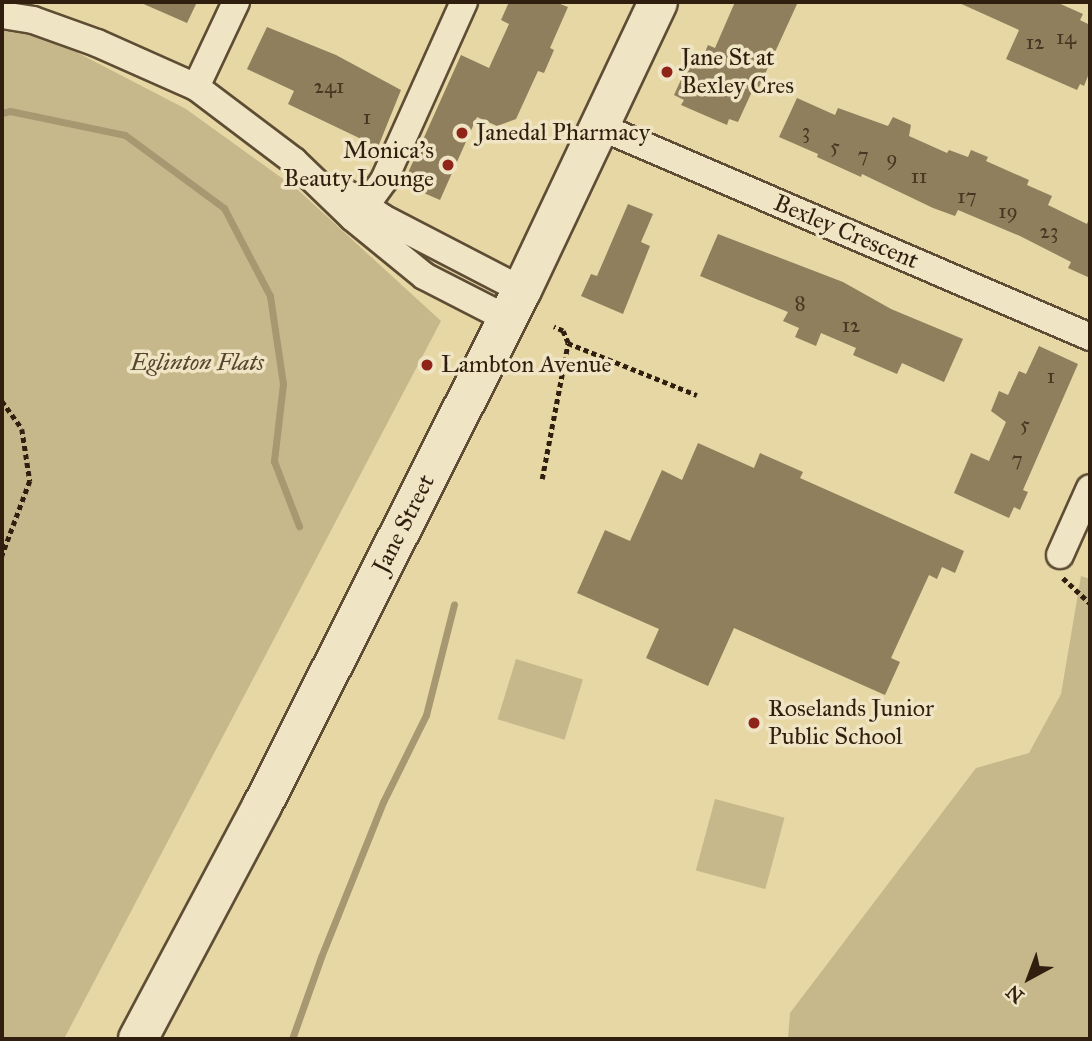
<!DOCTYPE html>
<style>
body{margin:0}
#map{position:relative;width:1092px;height:1041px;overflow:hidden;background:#e6d7a5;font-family:"IM FELL Great Primer",serif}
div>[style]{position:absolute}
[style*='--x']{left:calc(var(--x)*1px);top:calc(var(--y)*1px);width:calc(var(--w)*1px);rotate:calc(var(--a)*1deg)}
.green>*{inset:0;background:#c7b88c;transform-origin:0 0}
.stream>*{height:7px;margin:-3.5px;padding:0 3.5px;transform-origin:3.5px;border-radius:3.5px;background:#a89872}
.building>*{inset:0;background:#8f7f5d}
.path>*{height:4.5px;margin-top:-2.25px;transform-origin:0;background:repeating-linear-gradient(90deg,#301f0f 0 5px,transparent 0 8.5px)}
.roads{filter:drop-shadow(2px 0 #5e4d34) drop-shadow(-2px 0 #5e4d34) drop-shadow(0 2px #5e4d34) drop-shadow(0 -2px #5e4d34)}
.minor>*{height:26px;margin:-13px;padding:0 13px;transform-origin:13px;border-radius:13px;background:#efe5c4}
.secondary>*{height:38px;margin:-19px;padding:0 19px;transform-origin:19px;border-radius:19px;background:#efe5c4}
.dots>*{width:19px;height:19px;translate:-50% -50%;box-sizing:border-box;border:4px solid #efe5c4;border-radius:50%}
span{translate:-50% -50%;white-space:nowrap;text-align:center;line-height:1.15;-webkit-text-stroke:7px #efe5c4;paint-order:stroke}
.number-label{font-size:21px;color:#483722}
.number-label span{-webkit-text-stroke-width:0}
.poi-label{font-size:24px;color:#301f0f}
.left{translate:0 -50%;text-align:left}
.right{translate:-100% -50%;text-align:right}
.street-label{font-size:24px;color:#301f0f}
.park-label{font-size:24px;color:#56452e;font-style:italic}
.frame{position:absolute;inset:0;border:4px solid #301f0f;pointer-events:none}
.north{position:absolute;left:994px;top:943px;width:70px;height:70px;-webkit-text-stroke:5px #efe5c4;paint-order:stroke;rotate:221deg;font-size:19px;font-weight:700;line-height:28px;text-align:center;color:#301f0f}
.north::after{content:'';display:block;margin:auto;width:24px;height:32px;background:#301f0f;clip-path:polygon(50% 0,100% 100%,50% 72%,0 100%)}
</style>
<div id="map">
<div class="green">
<div style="clip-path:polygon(2px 28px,53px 40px,186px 109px,297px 189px,441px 321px,64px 1039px,2px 1039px)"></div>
<div style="clip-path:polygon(1081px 576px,1090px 579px,1090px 1039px,788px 1039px,790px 1013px,976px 768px,1029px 753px,1061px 694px)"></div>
<div style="left:516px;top:659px;width:70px;height:63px;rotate:17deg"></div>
<div style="left:715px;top:799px;width:72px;height:74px;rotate:15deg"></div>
</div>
<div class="stream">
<div style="--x:2;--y:113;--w:8;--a:-14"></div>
<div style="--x:10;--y:111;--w:117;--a:11.8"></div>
<div style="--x:125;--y:135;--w:123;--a:36.4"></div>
<div style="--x:224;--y:208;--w:99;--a:62.4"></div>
<div style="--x:270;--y:296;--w:89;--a:81.6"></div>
<div style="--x:283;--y:384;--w:78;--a:96.7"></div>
<div style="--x:274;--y:461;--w:70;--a:69"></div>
<div style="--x:292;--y:1039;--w:87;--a:-70.5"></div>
<div style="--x:321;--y:957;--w:167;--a:-68.2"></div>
<div style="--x:383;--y:802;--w:97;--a:-63.7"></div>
<div style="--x:426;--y:715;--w:114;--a:-75.8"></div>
</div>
<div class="building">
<div style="clip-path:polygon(139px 2px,197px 2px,187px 23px)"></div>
<div style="clip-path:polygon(509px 2px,555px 2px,568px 7px,550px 48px,554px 50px,544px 73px,538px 71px,516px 119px,497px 126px,477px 117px,440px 200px,403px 184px,461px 55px,489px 68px,509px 24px,501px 20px)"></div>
<div style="clip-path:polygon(735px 2px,798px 2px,759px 87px,755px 85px,738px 122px,729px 119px,727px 125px,681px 105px,684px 100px,674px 95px,689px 62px,699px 66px,708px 45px,715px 48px)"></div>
<div style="clip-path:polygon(957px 2px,1056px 2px,1083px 14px,1080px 20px,1090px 25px,1090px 71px,1084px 86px,1080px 84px,1077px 90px,1006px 59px,1019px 30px)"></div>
<div style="clip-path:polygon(267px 27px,336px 55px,401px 90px,378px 147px,288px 104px,294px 91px,247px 69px)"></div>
<div style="clip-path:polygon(797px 98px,835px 115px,838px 108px,888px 126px,893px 117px,911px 125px,909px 136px,947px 153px,949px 150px,968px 157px,971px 150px,988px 157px,986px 161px,1029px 180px,1027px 185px,1052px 196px,1048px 205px,1087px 224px,1090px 216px,1090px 278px,1068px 268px,1071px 262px,1020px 236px,958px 210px,955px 216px,933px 208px,862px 174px,861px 177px,817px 157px,818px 154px,779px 137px)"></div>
<div style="clip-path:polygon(628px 204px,653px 214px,641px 242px,650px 246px,623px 314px,581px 296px,591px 274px,597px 276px)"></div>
<div style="clip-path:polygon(718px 234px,843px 282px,891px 309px,963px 339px,944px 382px,902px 363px,897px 374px,853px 355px,856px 348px,821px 333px,816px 346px,795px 337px,799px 328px,783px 321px,788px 312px,700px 276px)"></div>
<div style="clip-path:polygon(1039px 346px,1078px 364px,1023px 490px,1028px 492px,1020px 510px,1014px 507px,1009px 518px,954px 493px,971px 453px,989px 461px,1006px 422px,991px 411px,999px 391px,1008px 395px,1019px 371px,1026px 374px)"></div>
<div style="clip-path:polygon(698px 443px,754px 468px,760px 453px,803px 472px,800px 478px,964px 551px,955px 573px,942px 567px,937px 579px,929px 575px,891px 658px,900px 662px,885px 695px,734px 628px,708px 686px,646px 658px,659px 629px,577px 593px,605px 530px,630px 541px,662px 470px,682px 480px)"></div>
</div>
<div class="path">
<div style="--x:568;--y:343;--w:139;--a:22"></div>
<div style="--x:2;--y:401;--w:34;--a:54"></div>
<div style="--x:22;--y:429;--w:53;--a:81.3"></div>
<div style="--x:30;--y:481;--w:80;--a:110.5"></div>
<div style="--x:542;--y:479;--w:138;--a:-79.2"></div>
<div style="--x:568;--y:343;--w:13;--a:-113"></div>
<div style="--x:563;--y:331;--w:10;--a:-156"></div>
<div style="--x:1063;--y:578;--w:37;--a:43"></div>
</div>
<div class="roads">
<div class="minor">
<div style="--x:2;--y:15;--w:31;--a:9"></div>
<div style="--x:33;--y:20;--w:68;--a:19.8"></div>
<div style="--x:97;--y:43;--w:108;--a:24"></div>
<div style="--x:196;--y:87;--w:123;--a:37.1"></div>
<div style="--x:294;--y:161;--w:82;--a:44"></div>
<div style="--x:353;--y:218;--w:92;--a:39.2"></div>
<div style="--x:424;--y:276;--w:94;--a:27.1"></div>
<div style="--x:196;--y:87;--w:94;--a:-64.8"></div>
<div style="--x:601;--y:127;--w:532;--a:23.24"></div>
<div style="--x:343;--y:191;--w:48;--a:34"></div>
<div style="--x:383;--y:218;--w:157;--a:27.4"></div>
<div style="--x:366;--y:205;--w:31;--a:-54"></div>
<div style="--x:384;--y:180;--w:195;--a:-65.8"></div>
<div style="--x:1060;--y:555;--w:73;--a:-65.9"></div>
</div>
<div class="secondary">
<div style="--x:138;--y:1039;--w:264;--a:-62"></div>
<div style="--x:262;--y:806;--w:578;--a:-63.26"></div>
<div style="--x:522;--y:290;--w:318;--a:-64.7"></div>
</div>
</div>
<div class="dots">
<div style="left:667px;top:72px;background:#8f2418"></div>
<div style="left:462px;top:133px;background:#8f2418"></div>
<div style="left:448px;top:165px;background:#8f2418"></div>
<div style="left:427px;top:365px;background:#8f2418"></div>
<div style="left:754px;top:723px;background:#8f2418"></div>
</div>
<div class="number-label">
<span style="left:1066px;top:37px">14</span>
<span style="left:1035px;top:42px">12</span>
<span style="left:329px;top:86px">241</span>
<span style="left:367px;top:117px">1</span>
<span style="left:806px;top:131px">3</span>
<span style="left:835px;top:146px">5</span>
<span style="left:863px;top:155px">7</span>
<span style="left:892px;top:158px">9</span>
<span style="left:919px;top:176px">11</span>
<span style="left:967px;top:196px">17</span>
<span style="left:1008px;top:211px">19</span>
<span style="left:1049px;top:231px">23</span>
<span style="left:800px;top:303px">8</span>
<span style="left:851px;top:325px">12</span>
<span style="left:1051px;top:376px">1</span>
<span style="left:1025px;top:424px">5</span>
<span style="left:1017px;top:459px">7</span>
</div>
<div class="poi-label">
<span class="left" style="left:681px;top:72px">Jane St at<br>Bexley Cres</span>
<span class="left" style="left:476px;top:133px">Janedal Pharmacy</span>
<span class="right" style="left:434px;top:165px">Monica's<br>Beauty Lounge</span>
<span class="left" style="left:441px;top:365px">Lambton Avenue</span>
<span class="left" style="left:768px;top:723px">Roselands Junior<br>Public School</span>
</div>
<div class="street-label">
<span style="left:846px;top:232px;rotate:23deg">Bexley Crescent</span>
<span style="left:404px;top:524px;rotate:-63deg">Jane Street</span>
</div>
<div class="park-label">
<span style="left:197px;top:363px">Eglinton Flats</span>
</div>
<div class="frame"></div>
<div class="north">N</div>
</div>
